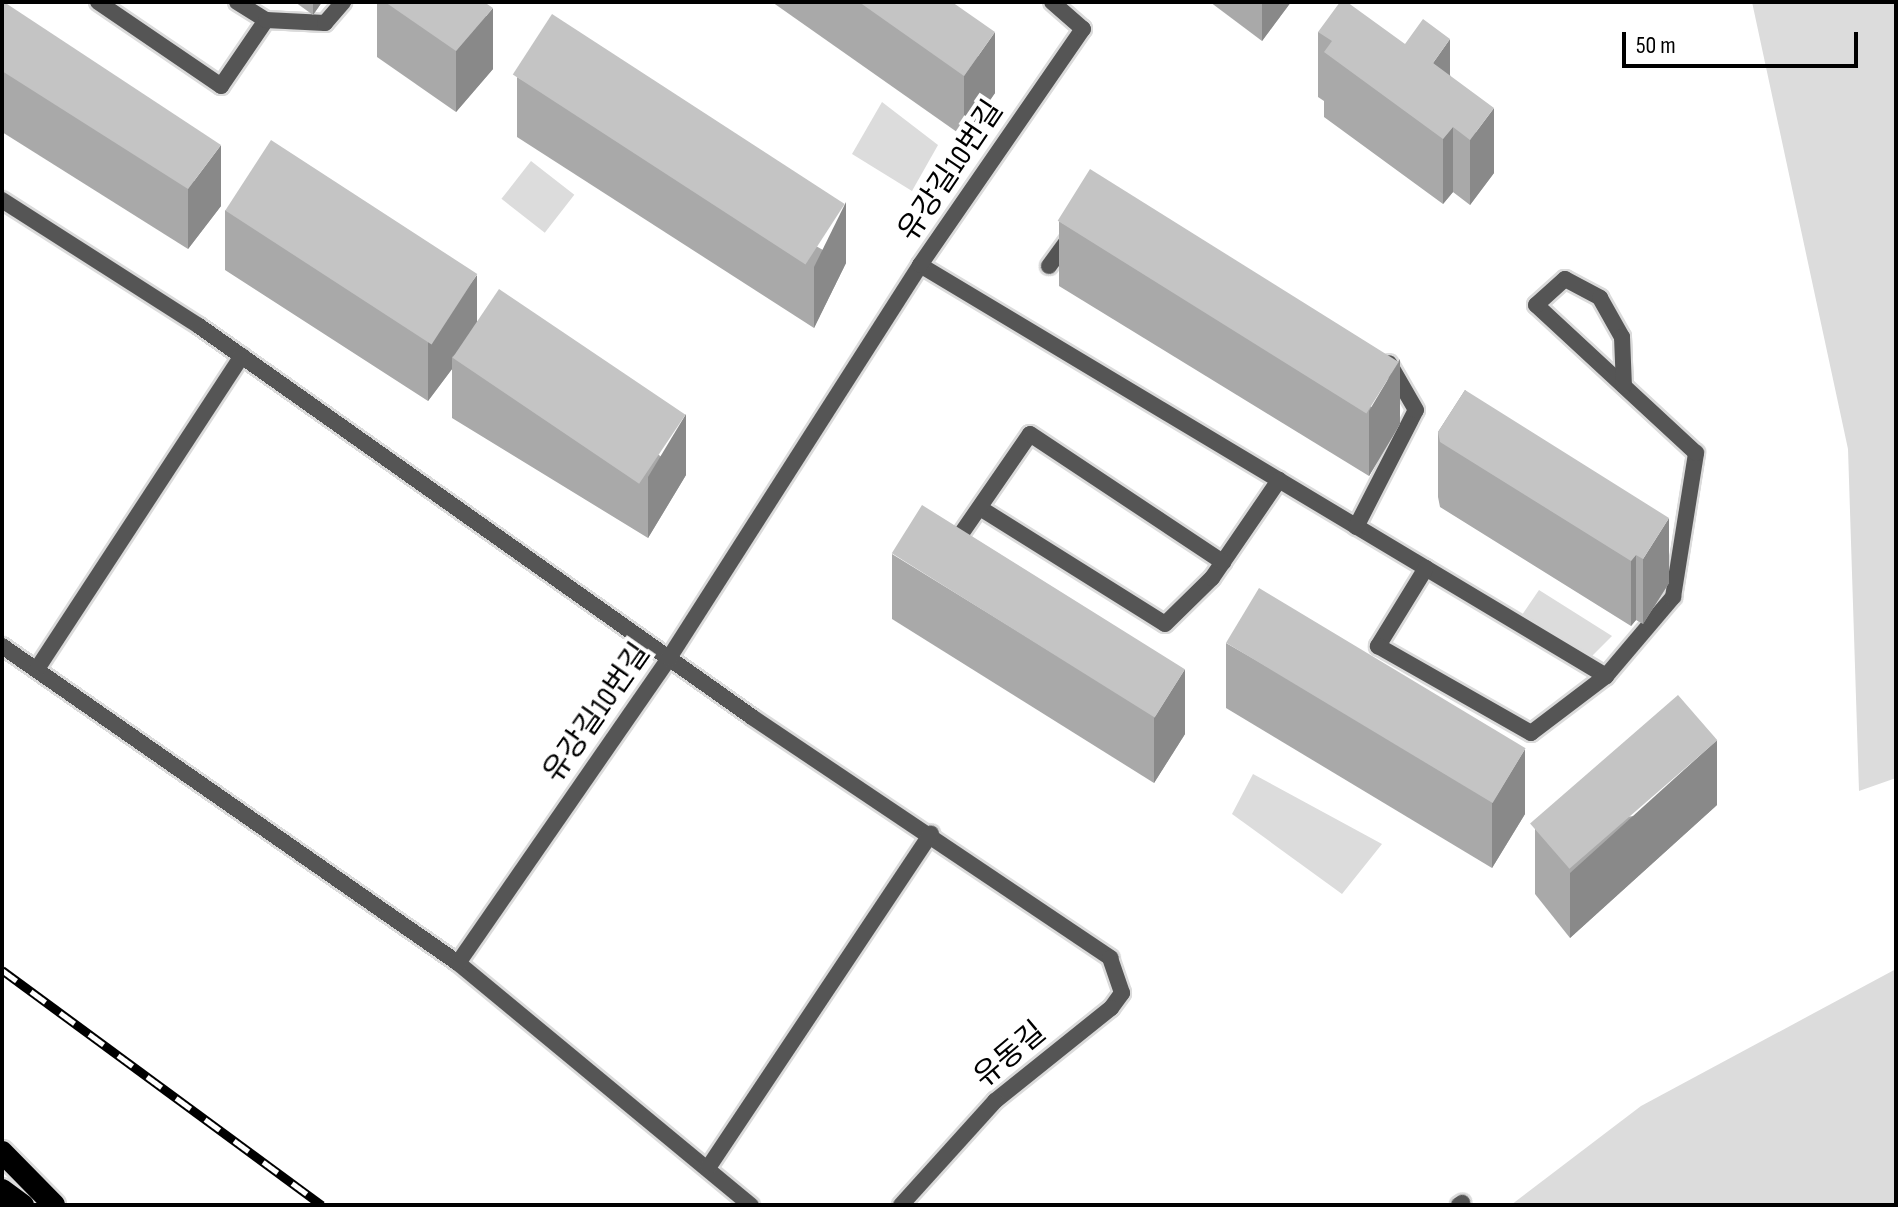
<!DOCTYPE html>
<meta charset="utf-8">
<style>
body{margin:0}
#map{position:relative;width:1898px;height:1207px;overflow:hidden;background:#fff;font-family:"Sofia Sans Condensed","Noto Sans KR",sans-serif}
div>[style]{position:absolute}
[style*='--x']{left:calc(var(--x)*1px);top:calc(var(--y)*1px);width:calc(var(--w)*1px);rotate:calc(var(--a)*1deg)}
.green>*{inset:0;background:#dcdcdc;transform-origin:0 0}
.roads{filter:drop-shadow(2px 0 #dbdbdb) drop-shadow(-2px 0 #dbdbdb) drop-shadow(0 2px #dbdbdb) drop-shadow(0 -2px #dbdbdb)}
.service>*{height:16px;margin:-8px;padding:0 8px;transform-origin:8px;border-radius:8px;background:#555}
.minor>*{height:16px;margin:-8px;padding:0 8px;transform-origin:8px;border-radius:8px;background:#555}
.trunk>*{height:22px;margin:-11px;padding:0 11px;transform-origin:11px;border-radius:11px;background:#000}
.rail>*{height:9px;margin-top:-4.5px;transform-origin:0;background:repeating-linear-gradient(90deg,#fff 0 18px,#000 0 36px);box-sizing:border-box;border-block:2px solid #000}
.wall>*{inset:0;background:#a9a9a9}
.shaded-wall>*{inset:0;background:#898989}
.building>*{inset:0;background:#c4c4c4;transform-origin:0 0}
span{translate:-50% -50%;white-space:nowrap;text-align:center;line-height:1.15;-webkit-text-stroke:8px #fff;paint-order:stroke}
.street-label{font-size:30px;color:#000}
.frame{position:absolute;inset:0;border:4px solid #000;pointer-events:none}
.scale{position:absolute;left:1622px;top:32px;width:236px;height:36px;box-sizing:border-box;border:4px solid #000;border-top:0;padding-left:10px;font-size:24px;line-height:28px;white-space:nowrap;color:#000;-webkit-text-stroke:6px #fff;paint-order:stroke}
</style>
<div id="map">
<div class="green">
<div style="clip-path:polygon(1752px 2px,1896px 2px,1896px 778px,1859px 791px,1848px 449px)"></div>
<div style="clip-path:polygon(882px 102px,938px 145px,912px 191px,852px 154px)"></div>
<div style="left:531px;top:161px;width:55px;height:48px;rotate:38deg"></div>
<div style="clip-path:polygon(1539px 590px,1612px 636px,1592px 656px,1522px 615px)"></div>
<div style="clip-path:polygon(1253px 774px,1382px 844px,1342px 894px,1232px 814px)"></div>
<div style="clip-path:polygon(1896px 969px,1896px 1205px,1511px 1205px,1641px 1106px)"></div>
</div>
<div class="roads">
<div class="service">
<div style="--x:98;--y:2;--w:149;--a:34.3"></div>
<div style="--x:221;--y:86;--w:80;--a:-55.7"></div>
<div style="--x:237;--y:2;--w:34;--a:32"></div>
<div style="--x:266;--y:20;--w:59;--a:2.9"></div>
<div style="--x:325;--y:23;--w:28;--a:-49"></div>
<div style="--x:920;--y:265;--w:800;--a:30.93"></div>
<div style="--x:1606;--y:676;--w:104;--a:-49.7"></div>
<div style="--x:1673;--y:597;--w:146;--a:-80.9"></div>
<div style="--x:1696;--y:453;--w:218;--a:-137.2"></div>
<div style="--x:1536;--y:305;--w:39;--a:-42"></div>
<div style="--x:1565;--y:279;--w:40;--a:28"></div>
<div style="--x:1600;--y:298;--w:45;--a:60.6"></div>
<div style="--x:1622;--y:337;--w:49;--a:87.7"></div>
<div style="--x:1049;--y:266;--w:36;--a:-54"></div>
<div style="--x:980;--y:508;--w:218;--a:32.1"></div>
<div style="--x:1165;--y:624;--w:66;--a:-44.4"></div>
<div style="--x:1212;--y:578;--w:119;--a:-55.6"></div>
<div style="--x:1356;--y:527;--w:131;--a:-62.9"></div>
<div style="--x:1416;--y:410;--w:54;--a:-119.9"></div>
<div style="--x:952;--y:547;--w:137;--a:-55.4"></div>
<div style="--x:1030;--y:434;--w:232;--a:33.6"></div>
<div style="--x:1426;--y:568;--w:92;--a:121.6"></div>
<div style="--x:1378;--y:646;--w:176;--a:29.6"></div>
<div style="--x:1531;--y:733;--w:94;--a:-37.2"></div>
</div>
<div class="minor">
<div style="--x:2;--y:200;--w:234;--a:32.6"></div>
<div style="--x:199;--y:326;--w:677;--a:35.26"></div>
<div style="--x:752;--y:717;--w:432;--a:33.9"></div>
<div style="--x:1110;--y:958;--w:37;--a:71"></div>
<div style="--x:1122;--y:993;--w:19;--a:126"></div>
<div style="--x:1111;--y:1008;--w:149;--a:141.3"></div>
<div style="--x:995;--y:1101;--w:140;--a:132.1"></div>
<div style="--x:2;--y:646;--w:555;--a:34.81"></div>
<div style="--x:458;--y:963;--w:380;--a:39.6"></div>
<div style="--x:37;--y:669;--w:374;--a:-56.8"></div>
<div style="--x:458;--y:963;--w:371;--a:-55.3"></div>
<div style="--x:669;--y:658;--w:466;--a:-57.4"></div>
<div style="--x:920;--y:265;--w:287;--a:-55.4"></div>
<div style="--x:1083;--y:29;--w:41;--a:-138.9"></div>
<div style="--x:708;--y:1168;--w:402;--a:-56.3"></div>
<div style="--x:1459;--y:1205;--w:4;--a:-34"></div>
</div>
<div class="trunk">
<div style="--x:2;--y:1152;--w:74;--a:45.5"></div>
<div style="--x:2;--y:1190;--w:26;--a:36"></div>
</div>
</div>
<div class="rail">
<div style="--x:2;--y:970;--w:397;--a:36.3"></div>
</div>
<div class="wall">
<div style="clip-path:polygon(2px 2px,221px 206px,188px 249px,2px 132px)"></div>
<div style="clip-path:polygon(295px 2px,322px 2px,313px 15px)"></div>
<div style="clip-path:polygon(377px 2px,484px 2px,493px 69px,456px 112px,377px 57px)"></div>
<div style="clip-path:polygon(772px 2px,952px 2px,995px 93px,964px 137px)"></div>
<div style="clip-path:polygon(1210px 2px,1291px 2px,1262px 41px)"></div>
<div style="clip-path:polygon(1318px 32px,1405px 44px,1450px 75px,1494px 173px,1470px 205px,1453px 192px,1443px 204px,1324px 117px,1324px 101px,1318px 97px)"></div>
<div style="clip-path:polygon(517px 77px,846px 263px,814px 328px,517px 137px)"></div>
<div style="clip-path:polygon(225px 210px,477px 321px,686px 475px,648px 538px,452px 418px,452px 369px,428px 401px,225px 270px)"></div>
<div style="clip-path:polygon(1059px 221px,1400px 424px,1369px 476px,1059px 286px)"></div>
<div style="clip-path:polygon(1465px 390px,1669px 583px,1643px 624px,1636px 620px,1631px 626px,1440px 507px,1438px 497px,1438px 432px)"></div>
<div style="clip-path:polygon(892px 554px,1185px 734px,1154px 783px,892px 619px)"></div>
<div style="clip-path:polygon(1226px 643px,1525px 814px,1492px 868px,1226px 708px)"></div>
<div style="clip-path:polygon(1717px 805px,1570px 938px,1535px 894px,1535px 829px)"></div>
</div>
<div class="shaded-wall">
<div style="clip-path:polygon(313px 2px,322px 2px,313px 15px)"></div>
<div style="clip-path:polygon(1262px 2px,1291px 2px,1262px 41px)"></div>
<div style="clip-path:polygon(493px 8px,493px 69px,456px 112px,456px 51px)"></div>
<div style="clip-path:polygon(995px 32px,995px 93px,964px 137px,964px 76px)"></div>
<div style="clip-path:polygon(1450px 39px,1450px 104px,1433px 63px)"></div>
<div style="clip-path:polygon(1494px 108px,1494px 173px,1470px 205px,1470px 140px)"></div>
<div style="clip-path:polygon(1453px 127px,1453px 192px,1443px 204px,1443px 139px)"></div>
<div style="clip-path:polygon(221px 145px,221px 206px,188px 249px,188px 189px)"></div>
<div style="clip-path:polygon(846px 202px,846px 263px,814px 328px,814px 267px)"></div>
<div style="clip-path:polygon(477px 275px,477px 336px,452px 357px,452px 369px,428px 401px,428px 340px)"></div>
<div style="clip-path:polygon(1400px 359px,1400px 424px,1369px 476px,1369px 411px)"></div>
<div style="clip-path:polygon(686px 414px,686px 475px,648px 538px,648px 477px)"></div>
<div style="clip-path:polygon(1669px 518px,1669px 583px,1643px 624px,1643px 559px)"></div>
<div style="clip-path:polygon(1636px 555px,1636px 620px,1631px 626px,1631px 561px)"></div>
<div style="clip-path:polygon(1185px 669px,1185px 734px,1154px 783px,1154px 718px)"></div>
<div style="clip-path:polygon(1717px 740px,1717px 805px,1570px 938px,1570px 873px)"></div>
<div style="clip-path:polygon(1525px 749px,1525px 814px,1492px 868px,1492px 803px)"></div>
</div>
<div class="building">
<div style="clip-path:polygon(2px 2px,4px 2px,221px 145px,188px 189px,2px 71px)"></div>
<div style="clip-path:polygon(385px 2px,484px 2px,493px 8px,456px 51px)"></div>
<div style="clip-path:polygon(859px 2px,952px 2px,995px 32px,964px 76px)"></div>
<div style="clip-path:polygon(1340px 2px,1347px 2px,1405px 44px,1423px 19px,1450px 39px,1433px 63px,1494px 108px,1470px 140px,1453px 127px,1443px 139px,1324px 52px,1332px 41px,1318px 32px)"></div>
<div style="left:552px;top:14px;width:349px;height:72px;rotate:33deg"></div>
<div style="left:271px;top:140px;width:246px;height:84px;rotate:33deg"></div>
<div style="left:1090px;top:169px;width:364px;height:61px;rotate:32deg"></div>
<div style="left:499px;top:289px;width:225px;height:83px;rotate:34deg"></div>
<div style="clip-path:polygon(1465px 390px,1669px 518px,1643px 559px,1636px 555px,1631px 561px,1440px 442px,1438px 432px)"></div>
<div style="left:922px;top:505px;width:310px;height:57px;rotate:32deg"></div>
<div style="left:1259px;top:588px;width:311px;height:64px;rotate:31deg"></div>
<div style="left:1678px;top:695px;width:60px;height:196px;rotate:49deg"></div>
</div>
<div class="street-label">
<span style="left:951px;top:171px;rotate:-56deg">유강길10번길</span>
<span style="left:597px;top:713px;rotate:-55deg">유강길10번길</span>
<span style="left:1010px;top:1055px;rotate:-40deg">유동길</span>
</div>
<div class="frame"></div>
<div class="scale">50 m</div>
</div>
